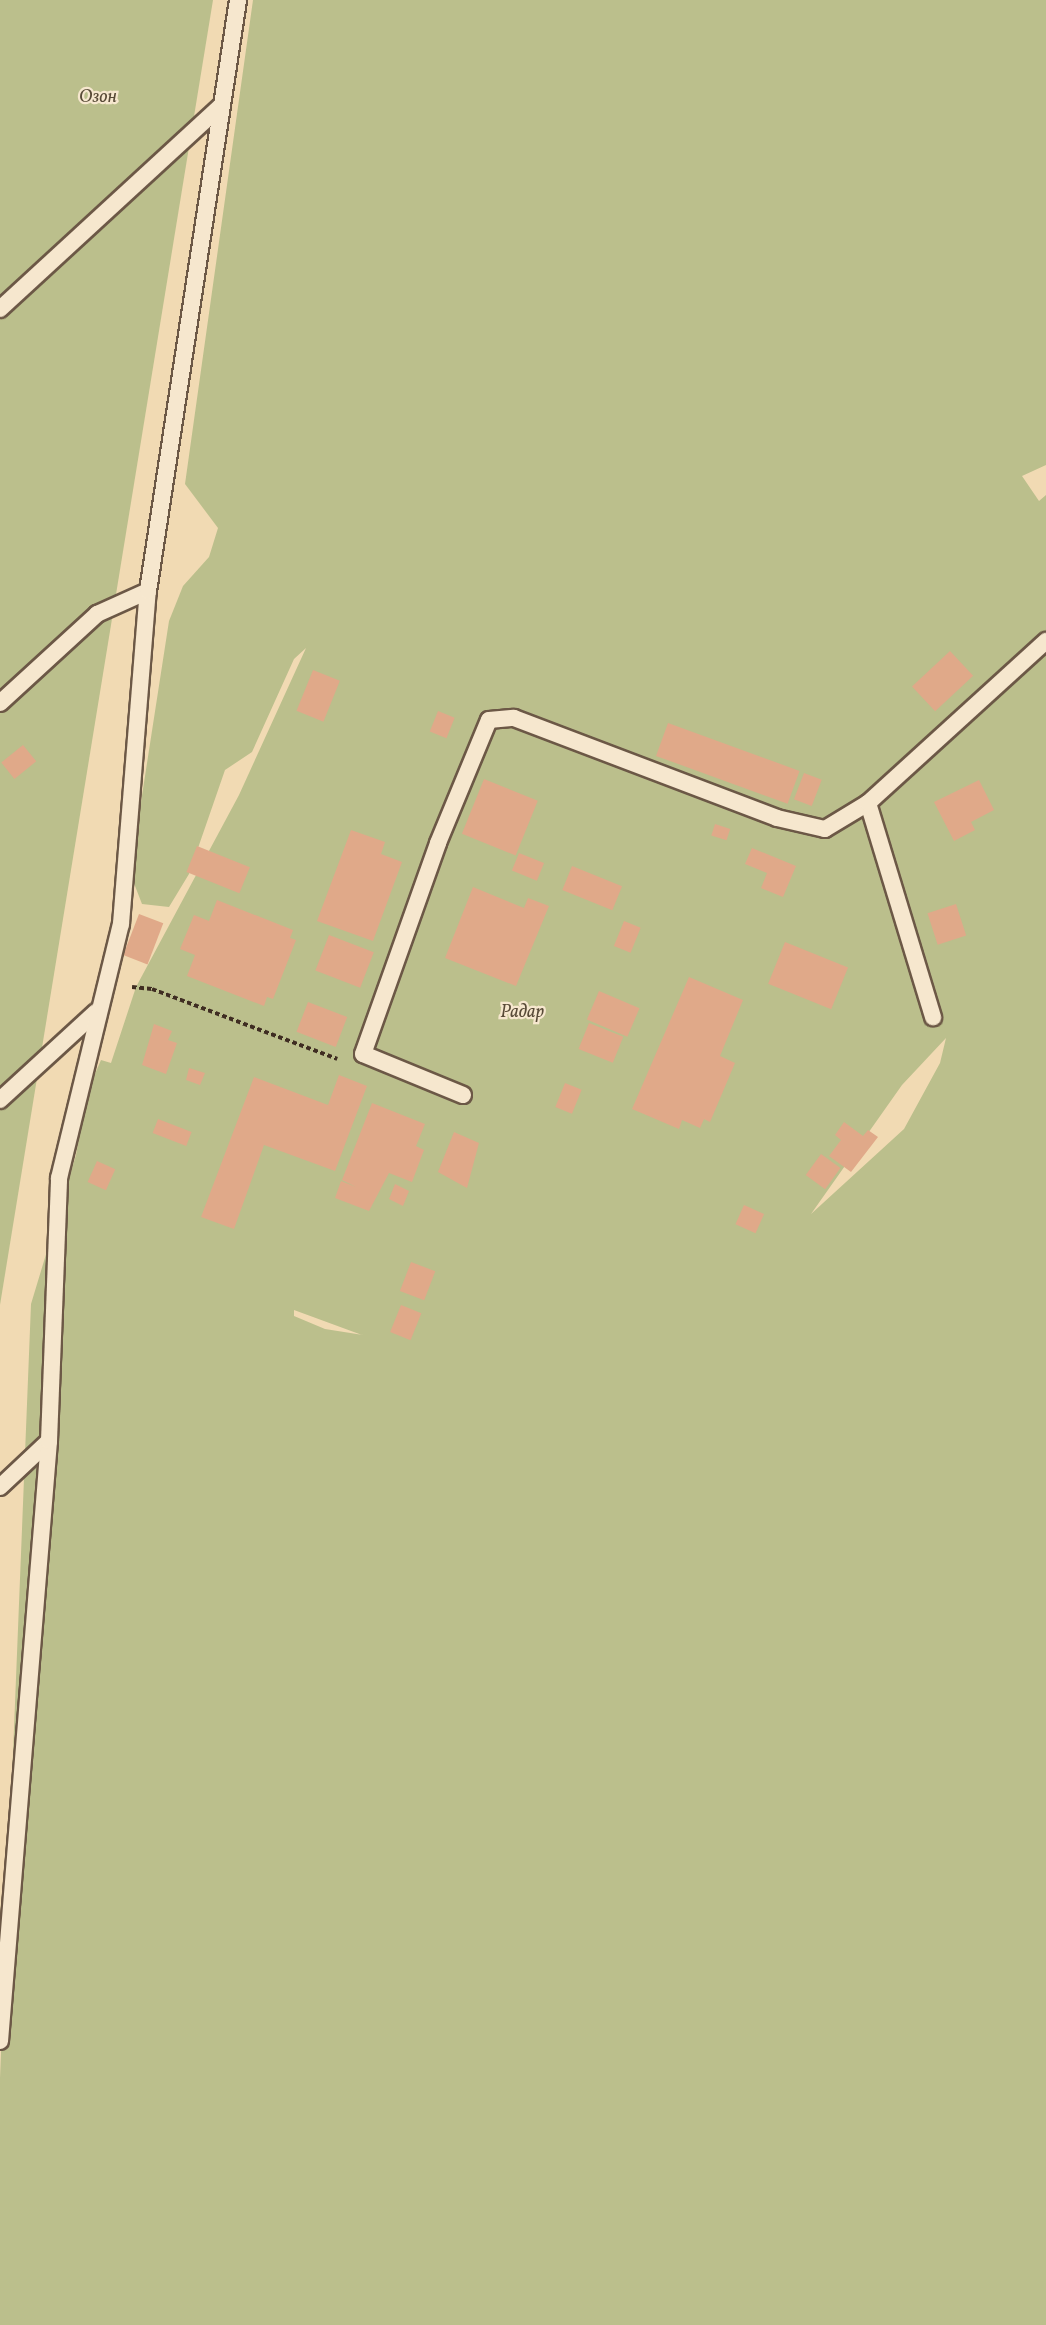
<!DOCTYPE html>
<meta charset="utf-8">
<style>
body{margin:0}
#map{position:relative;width:1046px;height:2325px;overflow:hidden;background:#f1dab3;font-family:Vollkorn,serif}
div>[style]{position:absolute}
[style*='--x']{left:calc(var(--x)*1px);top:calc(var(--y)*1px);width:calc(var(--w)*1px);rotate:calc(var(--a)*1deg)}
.green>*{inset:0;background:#bbbf8c}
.building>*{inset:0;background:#e0a989;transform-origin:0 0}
.path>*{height:4px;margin-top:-2px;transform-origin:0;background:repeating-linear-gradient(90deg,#3f2d22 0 4.5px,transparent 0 7.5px)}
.roads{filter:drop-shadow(2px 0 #6c5846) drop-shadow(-2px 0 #6c5846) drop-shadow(0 2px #6c5846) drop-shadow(0 -2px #6c5846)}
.lane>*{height:16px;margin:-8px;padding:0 8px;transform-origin:8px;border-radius:8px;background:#f6e7ce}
span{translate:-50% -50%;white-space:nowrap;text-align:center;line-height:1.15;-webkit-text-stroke:4.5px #f6e7ce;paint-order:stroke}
.park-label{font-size:18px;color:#584a37;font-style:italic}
</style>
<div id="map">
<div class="green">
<div style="clip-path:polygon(0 0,213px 0,0 1305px)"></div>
<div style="clip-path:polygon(evenodd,253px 0,1046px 0,1046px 465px,1022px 476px,1039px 501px,1046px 495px,1046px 2325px,0 2325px,0 2078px,31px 1304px,76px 1155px,87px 1092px,101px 1060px,111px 1063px,136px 987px,239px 795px,306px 648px,294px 659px,252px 752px,225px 770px,189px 874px,169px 907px,142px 904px,130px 873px,169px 621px,183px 586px,209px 557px,218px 528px,185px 484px,253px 0,946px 1038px,940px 1063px,904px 1129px,811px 1214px,902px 1085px,946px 1038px,253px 0,294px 1310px,362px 1335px,363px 1335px,325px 1329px,294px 1316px,294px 1310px)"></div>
</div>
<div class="building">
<div style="left:950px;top:651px;width:34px;height:52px;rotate:47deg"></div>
<div style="left:313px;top:670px;width:29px;height:44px;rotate:22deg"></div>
<div style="left:438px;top:711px;width:18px;height:22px;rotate:22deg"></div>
<div style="left:668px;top:723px;width:140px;height:35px;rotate:20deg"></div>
<div style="left:23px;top:745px;width:21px;height:28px;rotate:51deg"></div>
<div style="left:804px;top:773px;width:19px;height:28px;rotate:21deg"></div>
<div style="left:484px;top:779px;width:58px;height:59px;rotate:22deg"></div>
<div style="clip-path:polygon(979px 780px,994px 810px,971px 822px,975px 830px,954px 841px,934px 802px)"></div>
<div style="left:715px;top:824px;width:16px;height:12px;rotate:18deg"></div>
<div style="clip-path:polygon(351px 830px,385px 842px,381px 854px,402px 862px,373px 941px,317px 921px)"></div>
<div style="left:197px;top:846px;width:57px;height:28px;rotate:22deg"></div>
<div style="clip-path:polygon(752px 848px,796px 866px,783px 897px,761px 888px,767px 873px,745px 864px)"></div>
<div style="left:519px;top:853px;width:27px;height:19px;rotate:22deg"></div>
<div style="left:572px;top:866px;width:54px;height:26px;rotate:22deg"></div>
<div style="clip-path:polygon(473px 887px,524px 908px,528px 898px,549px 906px,516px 986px,445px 958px)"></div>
<div style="clip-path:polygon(217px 900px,293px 930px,290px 938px,296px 940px,273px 999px,267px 997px,264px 1006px,187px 976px,195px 955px,180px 949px,194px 915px,209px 921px)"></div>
<div style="left:956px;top:904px;width:33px;height:30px;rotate:72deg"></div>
<div style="left:139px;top:914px;width:26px;height:44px;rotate:21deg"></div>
<div style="left:624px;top:921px;width:18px;height:27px;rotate:22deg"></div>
<div style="left:329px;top:935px;width:48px;height:38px;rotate:21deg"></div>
<div style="left:785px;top:942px;width:68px;height:45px;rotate:22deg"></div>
<div style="clip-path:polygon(689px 977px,743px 1000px,720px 1056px,735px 1063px,710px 1122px,704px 1119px,700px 1128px,682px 1120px,679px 1129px,632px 1109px)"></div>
<div style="left:599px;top:991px;width:44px;height:31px;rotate:23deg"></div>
<div style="left:308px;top:1002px;width:42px;height:32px;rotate:21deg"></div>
<div style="left:589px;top:1023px;width:37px;height:28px;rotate:22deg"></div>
<div style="clip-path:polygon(154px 1024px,172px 1031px,168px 1040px,177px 1043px,166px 1074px,142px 1065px)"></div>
<div style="clip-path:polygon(189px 1068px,205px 1073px,200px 1085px,186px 1080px)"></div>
<div style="clip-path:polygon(339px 1075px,367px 1086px,335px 1171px,264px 1145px,234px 1229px,201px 1217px,254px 1077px,328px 1105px)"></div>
<div style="left:565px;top:1083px;width:18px;height:26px;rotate:22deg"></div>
<div style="clip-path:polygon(372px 1103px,425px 1124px,416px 1146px,424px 1150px,412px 1182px,389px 1173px,369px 1211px,335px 1198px,341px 1181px,356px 1187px,342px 1180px)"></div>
<div style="left:158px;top:1119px;width:36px;height:15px;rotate:21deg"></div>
<div style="clip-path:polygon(844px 1122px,863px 1136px,868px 1130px,878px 1137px,851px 1172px,829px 1156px,841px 1140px,835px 1135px)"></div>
<div style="clip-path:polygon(454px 1132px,479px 1143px,467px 1188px,438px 1172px)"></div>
<div style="left:821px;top:1154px;width:24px;height:26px;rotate:36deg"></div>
<div style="left:97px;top:1161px;width:20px;height:23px;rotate:24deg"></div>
<div style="clip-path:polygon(395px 1184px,409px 1191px,403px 1206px,389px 1199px)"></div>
<div style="left:744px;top:1205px;width:22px;height:21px;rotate:24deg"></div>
<div style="left:411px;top:1262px;width:26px;height:31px;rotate:21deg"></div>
<div style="left:401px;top:1305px;width:22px;height:29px;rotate:22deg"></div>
</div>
<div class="path">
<div style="--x:132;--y:987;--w:20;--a:6"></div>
<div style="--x:152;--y:989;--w:198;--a:20.7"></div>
</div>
<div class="roads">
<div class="lane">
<div style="--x:0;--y:309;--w:301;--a:-42.6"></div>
<div style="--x:0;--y:703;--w:132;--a:-42.5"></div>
<div style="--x:97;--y:614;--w:56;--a:-24.3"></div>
<div style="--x:868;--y:803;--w:224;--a:73.1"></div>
<div style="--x:463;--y:1095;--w:108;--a:-157.7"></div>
<div style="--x:363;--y:1054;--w:224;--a:-70.4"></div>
<div style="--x:438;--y:843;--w:133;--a:-67.5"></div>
<div style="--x:489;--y:720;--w:25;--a:-5"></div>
<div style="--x:514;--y:718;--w:281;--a:20.8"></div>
<div style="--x:777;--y:818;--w:49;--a:12.9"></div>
<div style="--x:825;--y:829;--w:50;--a:-31.2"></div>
<div style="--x:868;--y:803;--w:241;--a:-42.3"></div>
<div style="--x:0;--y:1100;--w:130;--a:-42.5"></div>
<div style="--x:0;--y:1487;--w:67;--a:-43.2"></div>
<div style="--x:0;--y:2041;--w:602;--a:-85.33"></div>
<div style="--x:49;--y:1441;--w:263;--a:-87.8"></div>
<div style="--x:59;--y:1178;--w:261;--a:-76.3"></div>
<div style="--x:121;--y:924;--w:334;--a:-85.4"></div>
<div style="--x:148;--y:591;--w:598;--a:-81.34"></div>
</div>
</div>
<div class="park-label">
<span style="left:98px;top:98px">Озон</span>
<span style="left:522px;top:1013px">Радар</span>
</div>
</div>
